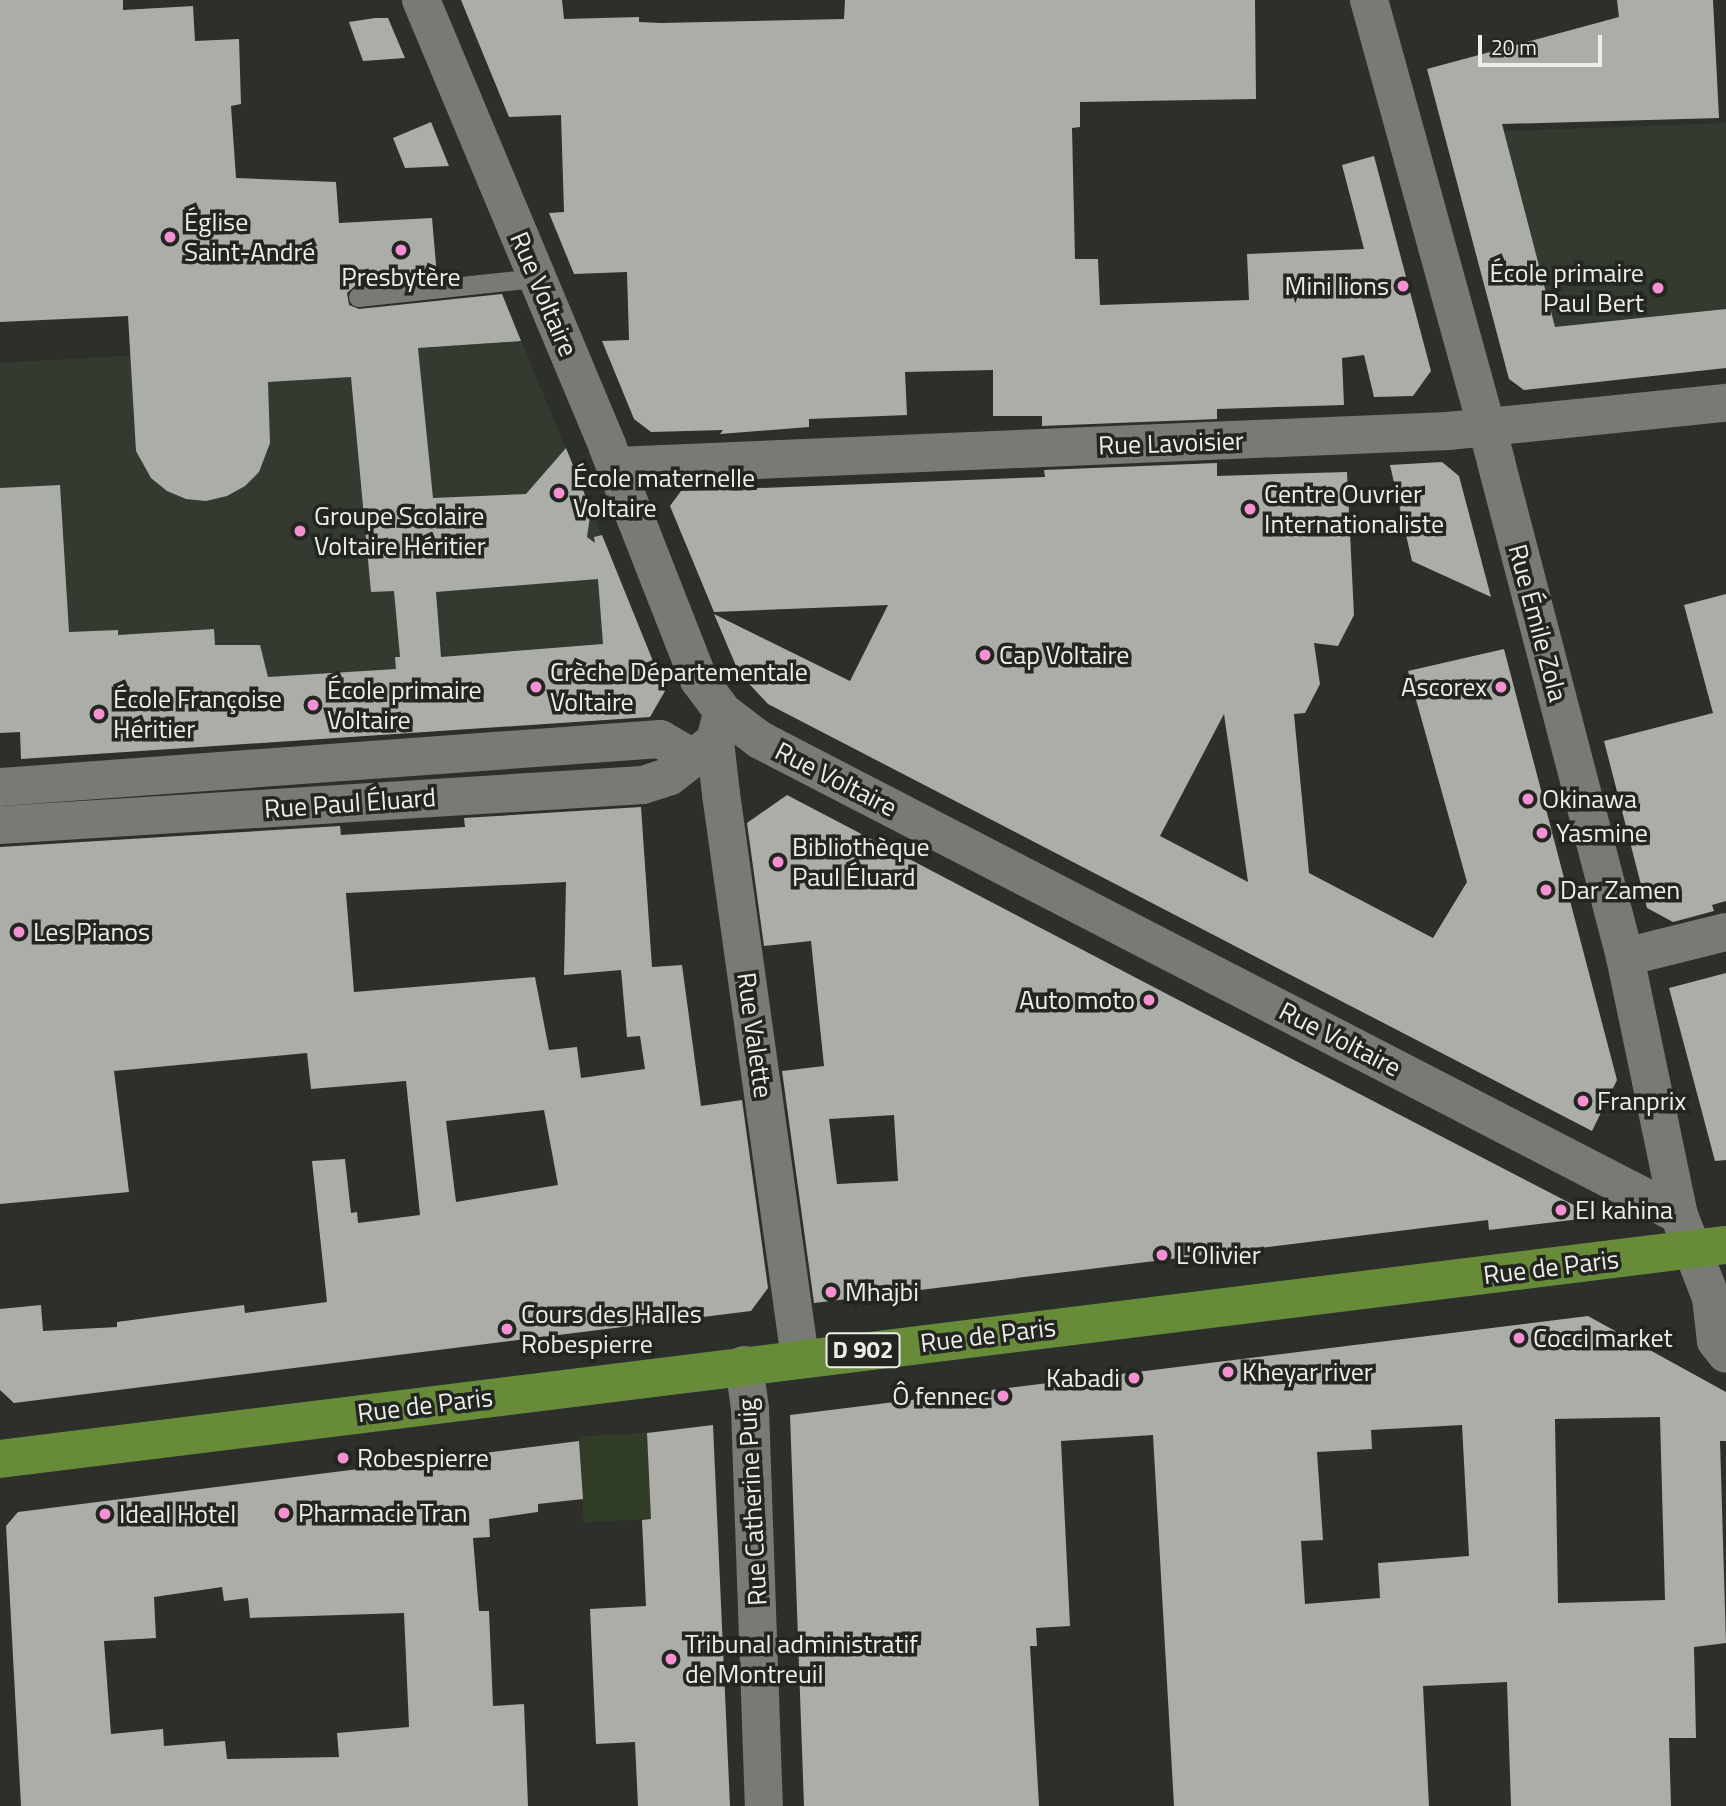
<!DOCTYPE html>
<meta charset="utf-8">
<style>
body{margin:0}
#map{position:relative;width:1726px;height:1806px;overflow:hidden;background:#2c2f2a;font-family:"Titillium Web",sans-serif}
div>[style]{position:absolute}
[style*='--x']{left:calc(var(--x)*1px);top:calc(var(--y)*1px);width:calc(var(--w)*1px);rotate:calc(var(--a)*1deg)}
.built>*{inset:0;background:#343a30}
.green>*{inset:0;background:#323d28;transform-origin:0 0}
.building>*{inset:0;background:#abaea8}
.lane>*{height:19px;margin:-9.5px;padding:0 9.5px;transform-origin:9.5px;border-radius:9.5px;background:#777b74}
.street>*{height:38px;margin:-19px;padding:0 19px;transform-origin:19px;border-radius:19px;background:#777b74}
.primary>*{height:38px;margin:-19px;padding:0 19px;transform-origin:19px;border-radius:19px;background:#688b3a}
.dots>*{width:19px;height:19px;translate:-50% -50%;box-sizing:border-box;border:4px solid #222520;border-radius:50%}
span{translate:-50% -50%;white-space:nowrap;text-align:center;line-height:1.15;-webkit-text-stroke:7px #222520;paint-order:stroke}
.shield-label span{padding:2px 5px;background:#222520;border:2px solid;border-radius:5px;-webkit-text-stroke-width:0}
.shield-label{font-size:24px;color:#eceeea;font-weight:700}
.poi-label{font-size:26px;color:#eceeea}
.left{translate:0 -50%;text-align:left}
.right{translate:-100% -50%;text-align:right}
.street-label{font-size:26px;color:#eceeea}
.scale{position:absolute;left:1478px;top:35px;width:124px;height:32px;box-sizing:border-box;border:4px solid #eceeea;border-top:0;padding-left:9px;font-size:21px;line-height:24px;white-space:nowrap;color:#eceeea;-webkit-text-stroke:5px #222520;paint-order:stroke}
</style>
<div id="map">
<div class="built">
<div style="clip-path:polygon(1726px 123px,1726px 368px,1521px 390px,1453px 133px)"></div>
<div style="clip-path:polygon(518px 333px,618px 575px,622px 599px,634px 613px,665px 691px,650px 717px,21px 759px,20px 732px,0 733px,0 363px)"></div>
</div>
<div class="green">
<div style="left:647px;top:1433px;width:86px;height:68px;rotate:87deg"></div>
</div>
<div class="building">
<div style="clip-path:polygon(evenodd,0 0,123px 0,123px 10px,193px 6px,195px 41px,239px 39px,241px 104px,231px 106px,236px 178px,336px 182px,339px 223px,432px 218px,437px 276px,356px 285px,347px 293px,349px 305px,359px 309px,502px 294px,521px 341px,418px 348px,433px 498px,526px 494px,566px 448px,591px 510px,587px 537px,595px 543px,594px 537px,602px 535px,665px 691px,650px 717px,21px 759px,20px 732px,0 733px,0 488px,60px 485px,69px 632px,118px 630px,118px 635px,214px 629px,215px 645px,260px 645px,268px 677px,396px 669px,395px 657px,400px 657px,394px 591px,371px 592px,351px 377px,268px 382px,270px 443px,259px 472px,245px 486px,227px 496px,206px 501px,186px 499px,167px 491px,151px 478px,136px 451px,128px 316px,0 322px,0 0,598px 579px,603px 644px,441px 657px,436px 592px,598px 579px)"></div>
<div style="clip-path:polygon(461px 0,562px 0,564px 19px,639px 17px,639px 22px,661px 23px,844px 19px,845px 0,1255px 0,1256px 99px,1080px 102px,1080px 127px,1072px 128px,1075px 259px,1098px 259px,1100px 305px,1249px 300px,1247px 254px,1364px 249px,1342px 165px,1374px 156px,1431px 371px,1413px 396px,1374px 397px,1364px 355px,1342px 358px,1344px 405px,1217px 409px,1217px 419px,1042px 426px,1042px 416px,993px 416px,993px 370px,905px 372px,907px 415px,809px 419px,809px 427px,720px 434px,723px 430px,651px 432px,634px 419px,602px 341px,629px 340px,627px 272px,574px 274px,549px 213px,564px 212px,561px 115px,509px 117px)"></div>
<div style="clip-path:polygon(1617px 0,1713px 0,1719px 118px,1502px 124px,1555px 327px,1726px 309px,1726px 368px,1524px 390px,1509px 379px,1427px 69px,1619px 17px)"></div>
<div style="clip-path:polygon(375px 18px,388px 18px,405px 58px,363px 61px,349px 22px)"></div>
<div style="clip-path:polygon(431px 122px,449px 166px,405px 168px,393px 138px)"></div>
<div style="clip-path:polygon(1442px 462px,1459px 476px,1491px 597px,1412px 561px,1390px 465px)"></div>
<div style="clip-path:polygon(evenodd,1217px 463px,1217px 476px,1347px 472px,1354px 615px,1338px 646px,1314px 643px,1320px 684px,1305px 713px,1294px 714px,1309px 873px,1433px 938px,1467px 882px,1408px 671px,1504px 649px,1617px 1080px,1592px 1131px,768px 704px,739px 673px,714px 614px,850px 681px,888px 605px,714px 612px,670px 506px,681px 491px,1045px 477px,1044px 470px,1217px 463px,1224px 714px,1248px 882px,1160px 836px,1224px 714px)"></div>
<div style="clip-path:polygon(1726px 594px,1726px 901px,1712px 905px,1714px 911px,1673px 922px,1647px 908px,1604px 741px,1713px 713px,1684px 605px)"></div>
<div style="clip-path:polygon(evenodd,787px 795px,1165px 993px,1597px 1217px,1489px 1230px,1488px 1220px,814px 1303px,782px 1071px,824px 1066px,811px 941px,764px 946px,747px 823px,787px 795px,894px 1115px,898px 1181px,837px 1184px,829px 1119px,894px 1115px)"></div>
<div style="clip-path:polygon(evenodd,641px 807px,652px 967px,682px 965px,701px 1106px,742px 1100px,768px 1288px,751px 1311px,14px 1403px,0 1390px,0 1309px,41px 1305px,43px 1331px,117px 1327px,117px 1322px,244px 1305px,245px 1313px,327px 1302px,312px 1161px,345px 1159px,351px 1213px,357px 1212px,358px 1223px,420px 1215px,406px 1081px,311px 1089px,307px 1053px,114px 1071px,129px 1192px,0 1204px,0 847px,340px 826px,341px 835px,465px 827px,464px 818px,641px 807px,566px 882px,564px 975px,621px 970px,627px 1037px,640px 1036px,645px 1069px,581px 1078px,577px 1047px,549px 1050px,535px 977px,354px 992px,346px 893px,566px 882px,641px 807px,544px 1110px,558px 1185px,456px 1202px,446px 1121px,544px 1110px)"></div>
<div style="clip-path:polygon(1726px 973px,1726px 1160px,1715px 1161px,1669px 988px)"></div>
<div style="clip-path:polygon(evenodd,1588px 1316px,1726px 1392px,1726px 1441px,1720px 1441px,1726px 1643px,1694px 1647px,1696px 1738px,1669px 1738px,1671px 1806px,1511px 1806px,1507px 1682px,1423px 1686px,1429px 1806px,1174px 1806px,1153px 1435px,1061px 1441px,1070px 1626px,1036px 1628px,1037px 1646px,1030px 1646px,1039px 1806px,804px 1806px,790px 1415px,1588px 1316px,1660px 1417px,1665px 1600px,1558px 1603px,1555px 1419px,1660px 1417px,1588px 1316px,1462px 1425px,1469px 1556px,1378px 1563px,1380px 1598px,1305px 1604px,1301px 1541px,1323px 1540px,1317px 1452px,1372px 1449px,1371px 1430px,1462px 1425px)"></div>
<div style="clip-path:polygon(713px 1425px,730px 1806px,638px 1806px,635px 1742px,596px 1744px,590px 1609px,646px 1606px,642px 1520px,651px 1519px,647px 1433px)"></div>
<div style="clip-path:polygon(evenodd,579px 1441px,583px 1499px,538px 1504px,538px 1512px,489px 1519px,490px 1537px,473px 1538px,479px 1611px,489px 1611px,493px 1706px,524px 1704px,528px 1806px,21px 1806px,6px 1526px,18px 1512px,579px 1441px,222px 1587px,224px 1601px,248px 1598px,250px 1618px,404px 1613px,409px 1727px,337px 1733px,339px 1757px,227px 1759px,225px 1741px,164px 1746px,163px 1729px,111px 1734px,104px 1641px,156px 1638px,154px 1597px,222px 1587px)"></div>
</div>
<div class="lane">
<div style="--x:358;--y:297;--w:180;--a:-6.1"></div>
</div>
<div class="street">
<div style="--x:421;--y:0;--w:485;--a:67.3"></div>
<div style="--x:608;--y:448;--w:249;--a:68.6"></div>
<div style="--x:699;--y:680;--w:40;--a:53"></div>
<div style="--x:723;--y:712;--w:46;--a:37.1"></div>
<div style="--x:760;--y:740;--w:1034;--a:27.33"></div>
<div style="--x:1369;--y:0;--w:479;--a:74.6"></div>
<div style="--x:1496;--y:462;--w:512;--a:75.39"></div>
<div style="--x:1625;--y:957;--w:264;--a:78.2"></div>
<div style="--x:1679;--y:1215;--w:89;--a:68.9"></div>
<div style="--x:1711;--y:1298;--w:43;--a:83.4"></div>
<div style="--x:1716;--y:1341;--w:16;--a:52"></div>
<div style="--x:615;--y:466;--w:834;--a:-2.41"></div>
<div style="--x:1448;--y:431;--w:279;--a:-5.8"></div>
<div style="--x:720;--y:721;--w:21;--a:104"></div>
<div style="--x:715;--y:741;--w:53;--a:83.5"></div>
<div style="--x:721;--y:794;--w:570;--a:82.03"></div>
<div style="--x:0;--y:787;--w:662;--a:-4.16"></div>
<div style="--x:660;--y:739;--w:39;--a:30"></div>
<div style="--x:0;--y:825;--w:644;--a:-3.56"></div>
<div style="--x:643;--y:785;--w:28;--a:-18"></div>
<div style="--x:670;--y:776;--w:57;--a:-37.9"></div>
<div style="--x:1625;--y:957;--w:104;--a:-13.9"></div>
<div style="--x:744;--y:1365;--w:44;--a:82.2"></div>
<div style="--x:750;--y:1409;--w:397;--a:88"></div>
</div>
<div class="primary">
<div style="--x:0;--y:1459;--w:1739;--a:-7.07"></div>
</div>
<div class="dots">
<div style="left:170px;top:237px;background:#f591d2"></div>
<div style="left:401px;top:250px;background:#f591d2"></div>
<div style="left:1403px;top:286px;background:#f591d2"></div>
<div style="left:1658px;top:288px;background:#f591d2"></div>
<div style="left:559px;top:493px;background:#f591d2"></div>
<div style="left:1250px;top:509px;background:#f591d2"></div>
<div style="left:300px;top:531px;background:#f591d2"></div>
<div style="left:985px;top:655px;background:#f591d2"></div>
<div style="left:536px;top:687px;background:#f591d2"></div>
<div style="left:1501px;top:687px;background:#f591d2"></div>
<div style="left:313px;top:705px;background:#f591d2"></div>
<div style="left:99px;top:714px;background:#f591d2"></div>
<div style="left:1528px;top:799px;background:#f591d2"></div>
<div style="left:1542px;top:833px;background:#f591d2"></div>
<div style="left:778px;top:862px;background:#f591d2"></div>
<div style="left:1546px;top:890px;background:#f591d2"></div>
<div style="left:19px;top:932px;background:#f591d2"></div>
<div style="left:1149px;top:1000px;background:#f591d2"></div>
<div style="left:1583px;top:1101px;background:#f591d2"></div>
<div style="left:1561px;top:1210px;background:#f591d2"></div>
<div style="left:1162px;top:1255px;background:#f591d2"></div>
<div style="left:831px;top:1292px;background:#f591d2"></div>
<div style="left:507px;top:1329px;background:#f591d2"></div>
<div style="left:1519px;top:1338px;background:#f591d2"></div>
<div style="left:1228px;top:1372px;background:#f591d2"></div>
<div style="left:1134px;top:1378px;background:#f591d2"></div>
<div style="left:1003px;top:1396px;background:#f591d2"></div>
<div style="left:343px;top:1458px;background:#f591d2"></div>
<div style="left:284px;top:1513px;background:#f591d2"></div>
<div style="left:105px;top:1514px;background:#f591d2"></div>
<div style="left:671px;top:1659px;background:#f591d2"></div>
</div>
<div class="shield-label">
<span style="left:863px;top:1350px">D 902</span>
</div>
<div class="poi-label">
<span class="left" style="left:184px;top:237px">Église<br>Saint-André</span>
<span class="right" style="left:1644px;top:288px">École primaire<br>Paul Bert</span>
<span style="left:401px;top:277px">Presbytère</span>
<span class="right" style="left:1389px;top:286px">Mini lions</span>
<span class="left" style="left:573px;top:493px">École maternelle<br>Voltaire</span>
<span class="left" style="left:1264px;top:509px">Centre Ouvrier<br>Internationaliste</span>
<span class="left" style="left:314px;top:531px">Groupe Scolaire<br>Voltaire Héritier</span>
<span class="left" style="left:999px;top:655px">Cap Voltaire</span>
<span class="left" style="left:550px;top:687px">Crèche Départementale<br>Voltaire</span>
<span class="right" style="left:1487px;top:687px">Ascorex</span>
<span class="left" style="left:327px;top:705px">École primaire<br>Voltaire</span>
<span class="left" style="left:113px;top:714px">École Françoise<br>Héritier</span>
<span class="left" style="left:1542px;top:799px">Okinawa</span>
<span class="left" style="left:1556px;top:833px">Yasmine</span>
<span class="left" style="left:792px;top:862px">Bibliothèque<br>Paul Éluard</span>
<span class="left" style="left:1560px;top:890px">Dar Zamen</span>
<span class="left" style="left:33px;top:932px">Les Pianos</span>
<span class="right" style="left:1135px;top:1000px">Auto moto</span>
<span class="left" style="left:1597px;top:1101px">Franprix</span>
<span class="left" style="left:1575px;top:1210px">El kahina</span>
<span class="left" style="left:1176px;top:1255px">L'Olivier</span>
<span class="left" style="left:845px;top:1292px">Mhajbi</span>
<span class="left" style="left:521px;top:1329px">Cours des Halles<br>Robespierre</span>
<span class="left" style="left:1533px;top:1338px">Cocci market</span>
<span class="left" style="left:1242px;top:1372px">Kheyar river</span>
<span class="right" style="left:1120px;top:1378px">Kabadi</span>
<span class="right" style="left:989px;top:1396px">Ô fennec</span>
<span class="left" style="left:357px;top:1458px">Robespierre</span>
<span class="left" style="left:298px;top:1513px">Pharmacie Tran</span>
<span class="left" style="left:119px;top:1514px">Ideal Hotel</span>
<span class="left" style="left:685px;top:1659px">Tribunal administratif<br>de Montreuil</span>
</div>
<div class="street-label">
<span style="left:544px;top:294px;rotate:67deg">Rue Voltaire</span>
<span style="left:1171px;top:443px;rotate:-2deg">Rue Lavoisier</span>
<span style="left:1538px;top:623px;rotate:75deg">Rue Émile Zola</span>
<span style="left:836px;top:779px;rotate:27deg">Rue Voltaire</span>
<span style="left:350px;top:803px;rotate:-4deg">Rue Paul Éluard</span>
<span style="left:755px;top:1035px;rotate:82deg">Rue Valette</span>
<span style="left:1340px;top:1039px;rotate:27deg">Rue Voltaire</span>
<span style="left:1551px;top:1267px;rotate:-7deg">Rue de Paris</span>
<span style="left:988px;top:1335px;rotate:-7deg">Rue de Paris</span>
<span style="left:425px;top:1405px;rotate:-7deg">Rue de Paris</span>
<span style="left:752px;top:1502px;rotate:-93deg">Rue Catherine Puig</span>
</div>
<div class="scale">20 m</div>
</div>
